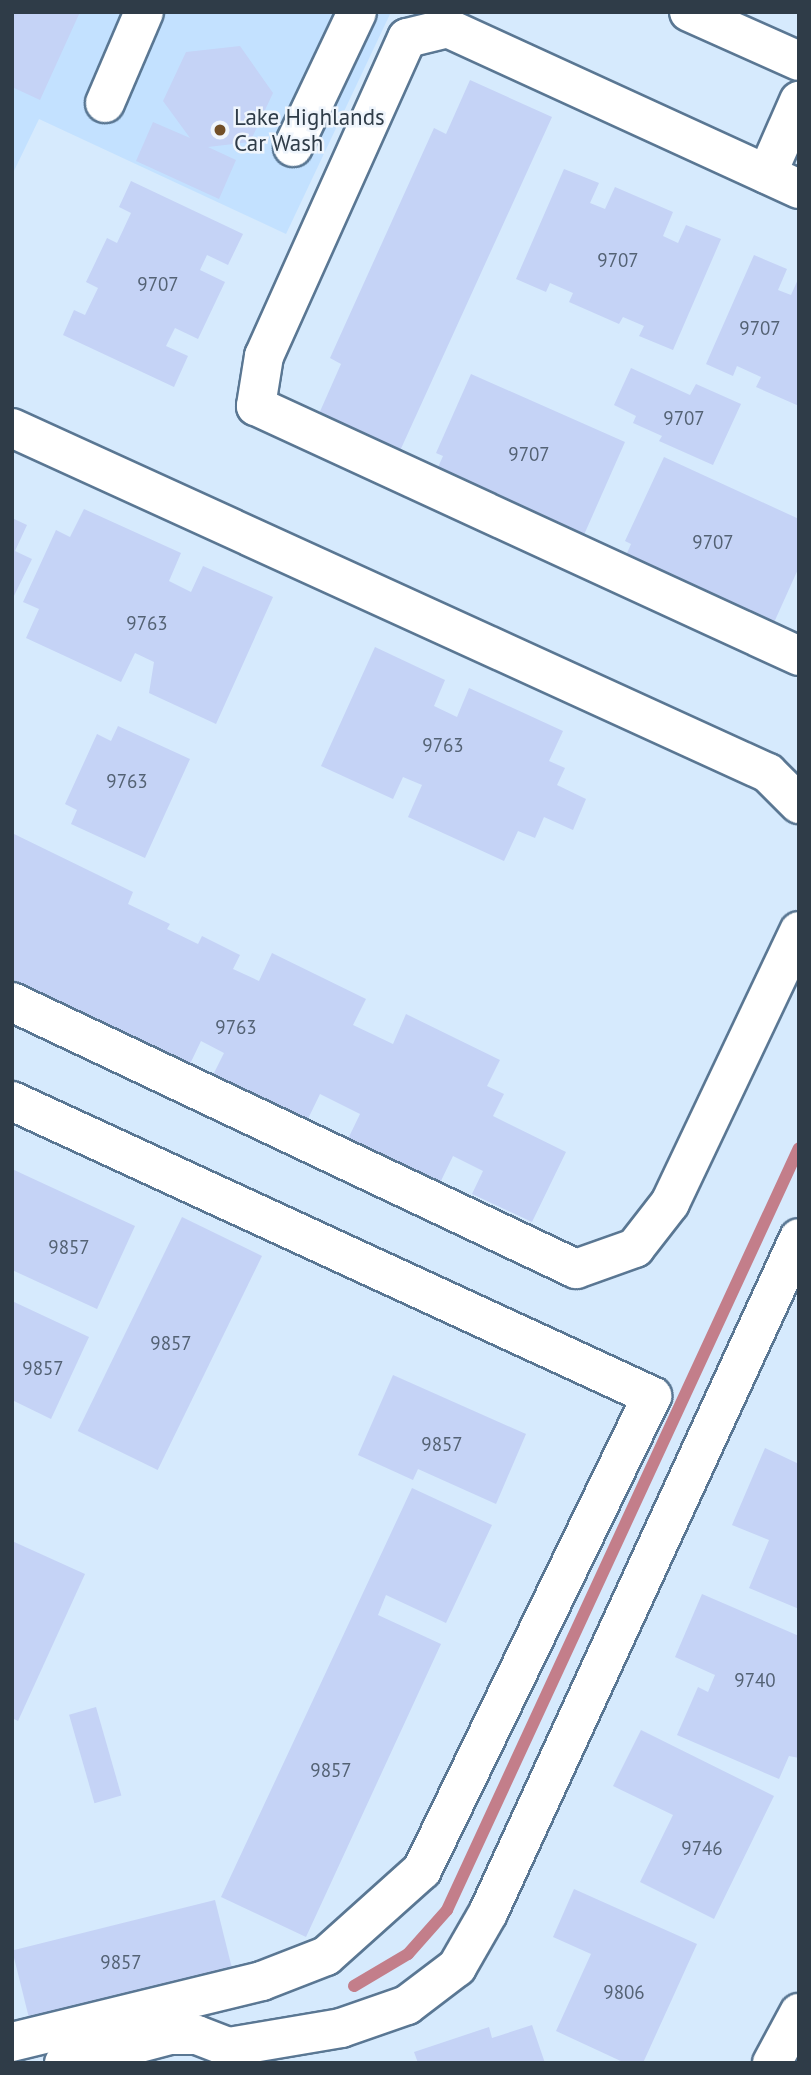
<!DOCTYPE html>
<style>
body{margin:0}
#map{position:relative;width:811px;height:2075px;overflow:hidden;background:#d6eafd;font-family:"PT Sans",sans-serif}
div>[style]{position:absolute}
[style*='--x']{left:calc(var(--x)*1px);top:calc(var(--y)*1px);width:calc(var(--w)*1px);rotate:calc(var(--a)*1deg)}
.built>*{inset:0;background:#c3e1ff}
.stream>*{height:12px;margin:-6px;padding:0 6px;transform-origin:6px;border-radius:6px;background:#c37e8a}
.building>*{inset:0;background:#c5d3f6;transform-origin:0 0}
.roads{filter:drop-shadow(2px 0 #5a7793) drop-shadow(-2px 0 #5a7793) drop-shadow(0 2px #5a7793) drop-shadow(0 -2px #5a7793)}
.minor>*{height:38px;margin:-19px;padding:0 19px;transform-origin:19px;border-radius:19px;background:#fff}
.major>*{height:38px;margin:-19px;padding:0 19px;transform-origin:19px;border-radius:19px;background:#fff}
.dots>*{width:19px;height:19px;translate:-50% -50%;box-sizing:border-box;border:4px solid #eff5fc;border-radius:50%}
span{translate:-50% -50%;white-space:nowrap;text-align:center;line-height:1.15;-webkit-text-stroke:5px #eff5fc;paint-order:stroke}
.number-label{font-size:19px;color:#546274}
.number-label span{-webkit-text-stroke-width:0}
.poi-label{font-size:23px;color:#2f3c48}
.left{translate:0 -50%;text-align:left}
.frame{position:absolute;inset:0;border:14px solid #2f3c48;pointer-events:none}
</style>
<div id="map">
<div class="built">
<div style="clip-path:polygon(12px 12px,391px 12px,286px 234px,39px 119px,12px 175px)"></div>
</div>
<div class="stream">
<div style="--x:354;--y:1986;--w:63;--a:-30.7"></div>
<div style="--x:408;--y:1954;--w:59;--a:-48.4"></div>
<div style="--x:447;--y:1910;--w:839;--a:-65.21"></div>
</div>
<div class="building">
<div style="clip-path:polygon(12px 12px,80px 12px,40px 100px,12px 87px)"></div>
<div style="clip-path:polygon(240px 46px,273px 93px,250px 142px,208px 147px,236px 160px,219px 199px,136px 161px,153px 122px,190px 138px,163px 101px,186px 52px)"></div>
<div style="clip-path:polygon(470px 80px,552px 117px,399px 453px,318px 416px,341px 364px,330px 358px,434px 128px,446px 134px)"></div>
<div style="clip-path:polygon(564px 169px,599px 183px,590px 203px,605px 209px,615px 187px,673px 212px,663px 236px,678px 243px,686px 225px,721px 239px,673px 350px,639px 336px,644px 326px,623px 317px,619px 324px,569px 302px,573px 293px,550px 283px,546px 292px,516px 279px)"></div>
<div style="clip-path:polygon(131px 181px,243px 234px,228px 265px,207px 255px,200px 270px,225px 282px,198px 339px,175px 328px,166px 346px,188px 356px,174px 387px,63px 335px,74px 310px,85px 315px,98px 288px,86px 282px,107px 238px,117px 243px,131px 213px,119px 207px)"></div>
<div style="clip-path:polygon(754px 255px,787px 269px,778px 290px,791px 295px,799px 277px,799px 406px,756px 387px,761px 377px,737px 366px,733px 376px,706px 364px)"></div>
<div style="clip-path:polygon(631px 368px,690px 395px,696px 384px,741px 404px,713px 465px,659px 441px,662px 436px,633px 423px,636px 416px,614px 405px)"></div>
<div style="clip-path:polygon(471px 374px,625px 442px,583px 537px,435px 474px,443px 456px,436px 453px)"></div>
<div style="clip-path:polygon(664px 457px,799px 519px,799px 567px,772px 627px,624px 560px,631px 544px,625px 541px)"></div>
<div style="clip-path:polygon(84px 509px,181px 553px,169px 581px,191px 592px,203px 566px,273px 597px,216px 724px,149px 693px,154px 662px,135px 653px,121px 682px,26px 638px,39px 609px,23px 602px,56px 530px,70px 537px)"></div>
<div style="clip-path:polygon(12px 518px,27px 525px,15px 551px,32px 559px,12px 600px)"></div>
<div style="clip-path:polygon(375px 647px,445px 680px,434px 706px,457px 717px,469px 688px,563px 731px,549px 761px,565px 768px,557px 785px,586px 799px,573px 830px,544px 817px,535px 838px,518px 831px,504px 861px,408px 817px,422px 785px,403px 777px,393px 799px,321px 766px)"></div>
<div style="clip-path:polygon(118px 726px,190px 759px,145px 858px,71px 824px,77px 810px,65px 804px,97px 734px,111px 741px)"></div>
<div style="clip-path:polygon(12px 833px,133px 892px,128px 904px,170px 924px,167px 929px,198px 944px,202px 936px,240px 955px,233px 969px,259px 981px,272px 953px,366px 999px,353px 1025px,393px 1044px,406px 1014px,500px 1060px,487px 1086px,504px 1094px,493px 1116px,566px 1152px,532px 1222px,472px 1194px,483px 1171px,453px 1156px,438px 1187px,346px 1143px,360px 1114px,320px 1094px,305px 1125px,211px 1079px,224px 1053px,201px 1041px,190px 1064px,12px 979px)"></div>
<div style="clip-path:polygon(12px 1169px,135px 1226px,97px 1309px,12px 1270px)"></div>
<div style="left:182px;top:1217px;width:89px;height:238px;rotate:26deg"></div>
<div style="clip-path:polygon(12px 1301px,89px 1337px,51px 1419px,12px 1400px)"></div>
<div style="clip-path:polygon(393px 1375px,526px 1434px,496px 1504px,418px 1469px,413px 1480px,358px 1455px)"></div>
<div style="clip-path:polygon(765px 1448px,799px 1464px,799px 1609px,749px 1588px,769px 1540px,732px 1525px)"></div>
<div style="clip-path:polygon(412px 1488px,492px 1525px,446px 1623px,386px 1595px,378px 1615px,441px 1644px,306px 1937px,221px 1897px)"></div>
<div style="clip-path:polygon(12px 1541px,85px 1574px,18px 1721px,12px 1718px)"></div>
<div style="clip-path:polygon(702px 1594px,799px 1636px,799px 1758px,789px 1756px,779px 1779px,677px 1735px,698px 1687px,708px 1692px,715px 1675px,675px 1657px)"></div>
<div style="left:96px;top:1707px;width:92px;height:28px;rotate:74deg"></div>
<div style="clip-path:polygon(641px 1730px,774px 1796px,714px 1919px,640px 1882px,673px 1815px,613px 1786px)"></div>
<div style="clip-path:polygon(574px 1889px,697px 1944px,643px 2063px,625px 2063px,556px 2031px,591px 1954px,553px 1937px)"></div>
<div style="left:215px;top:1900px;width:78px;height:209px;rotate:76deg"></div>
<div style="clip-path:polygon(532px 2025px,545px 2063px,418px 2063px,414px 2052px,489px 2027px,492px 2038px)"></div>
</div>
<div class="roads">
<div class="minor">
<div style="--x:105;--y:103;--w:99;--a:-66.8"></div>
<div style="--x:293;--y:147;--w:149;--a:-64.6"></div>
<div style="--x:767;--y:174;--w:80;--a:-66.3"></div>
<div style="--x:799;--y:189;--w:386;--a:-155.4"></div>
<div style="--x:448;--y:28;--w:42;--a:166.3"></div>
<div style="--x:407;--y:38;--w:349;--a:114.2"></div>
<div style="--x:264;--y:356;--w:51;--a:99.1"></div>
<div style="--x:256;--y:406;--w:598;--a:24.72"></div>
<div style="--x:12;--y:428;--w:831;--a:24.53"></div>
<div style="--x:768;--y:773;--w:44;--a:45"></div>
<div style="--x:12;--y:1002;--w:624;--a:25.33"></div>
<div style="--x:576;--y:1269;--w:63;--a:-19.6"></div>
<div style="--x:635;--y:1248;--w:57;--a:-52.1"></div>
<div style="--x:670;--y:1203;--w:301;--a:-64.6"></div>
<div style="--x:12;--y:1101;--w:705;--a:24.75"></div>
<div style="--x:652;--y:1396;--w:527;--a:115.88"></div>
<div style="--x:422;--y:1870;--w:129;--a:138.1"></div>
<div style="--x:326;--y:1956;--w:69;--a:158.7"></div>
<div style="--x:262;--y:1981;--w:257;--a:166.3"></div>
<div style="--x:64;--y:2063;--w:110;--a:-14.8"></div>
<div style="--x:170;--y:2035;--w:27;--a:0"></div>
<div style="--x:197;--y:2035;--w:34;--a:21"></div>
<div style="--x:229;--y:2047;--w:114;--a:-9.6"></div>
<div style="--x:341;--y:2028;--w:70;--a:-19.2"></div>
<div style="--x:407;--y:2005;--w:63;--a:-37.2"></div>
<div style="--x:457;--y:1967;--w:62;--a:-60.1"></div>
<div style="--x:488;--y:1913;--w:743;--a:-65.26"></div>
<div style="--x:772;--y:2063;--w:57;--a:-61.6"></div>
</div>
<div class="major">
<div style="--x:689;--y:12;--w:120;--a:24"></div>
</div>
</div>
<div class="dots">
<div style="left:220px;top:130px;background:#724f28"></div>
</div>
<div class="number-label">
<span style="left:618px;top:261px">9707</span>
<span style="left:158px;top:285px">9707</span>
<span style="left:760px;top:329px">9707</span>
<span style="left:684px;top:419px">9707</span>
<span style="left:529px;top:455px">9707</span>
<span style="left:713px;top:543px">9707</span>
<span style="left:147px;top:624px">9763</span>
<span style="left:443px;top:746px">9763</span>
<span style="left:127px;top:782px">9763</span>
<span style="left:236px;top:1028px">9763</span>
<span style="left:69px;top:1248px">9857</span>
<span style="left:171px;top:1344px">9857</span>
<span style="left:43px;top:1369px">9857</span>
<span style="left:442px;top:1445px">9857</span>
<span style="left:755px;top:1681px">9740</span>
<span style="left:331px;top:1771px">9857</span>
<span style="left:702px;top:1849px">9746</span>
<span style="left:121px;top:1963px">9857</span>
<span style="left:624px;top:1993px">9806</span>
</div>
<div class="poi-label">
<span class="left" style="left:234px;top:130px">Lake Highlands<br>Car Wash</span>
</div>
<div class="frame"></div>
</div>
